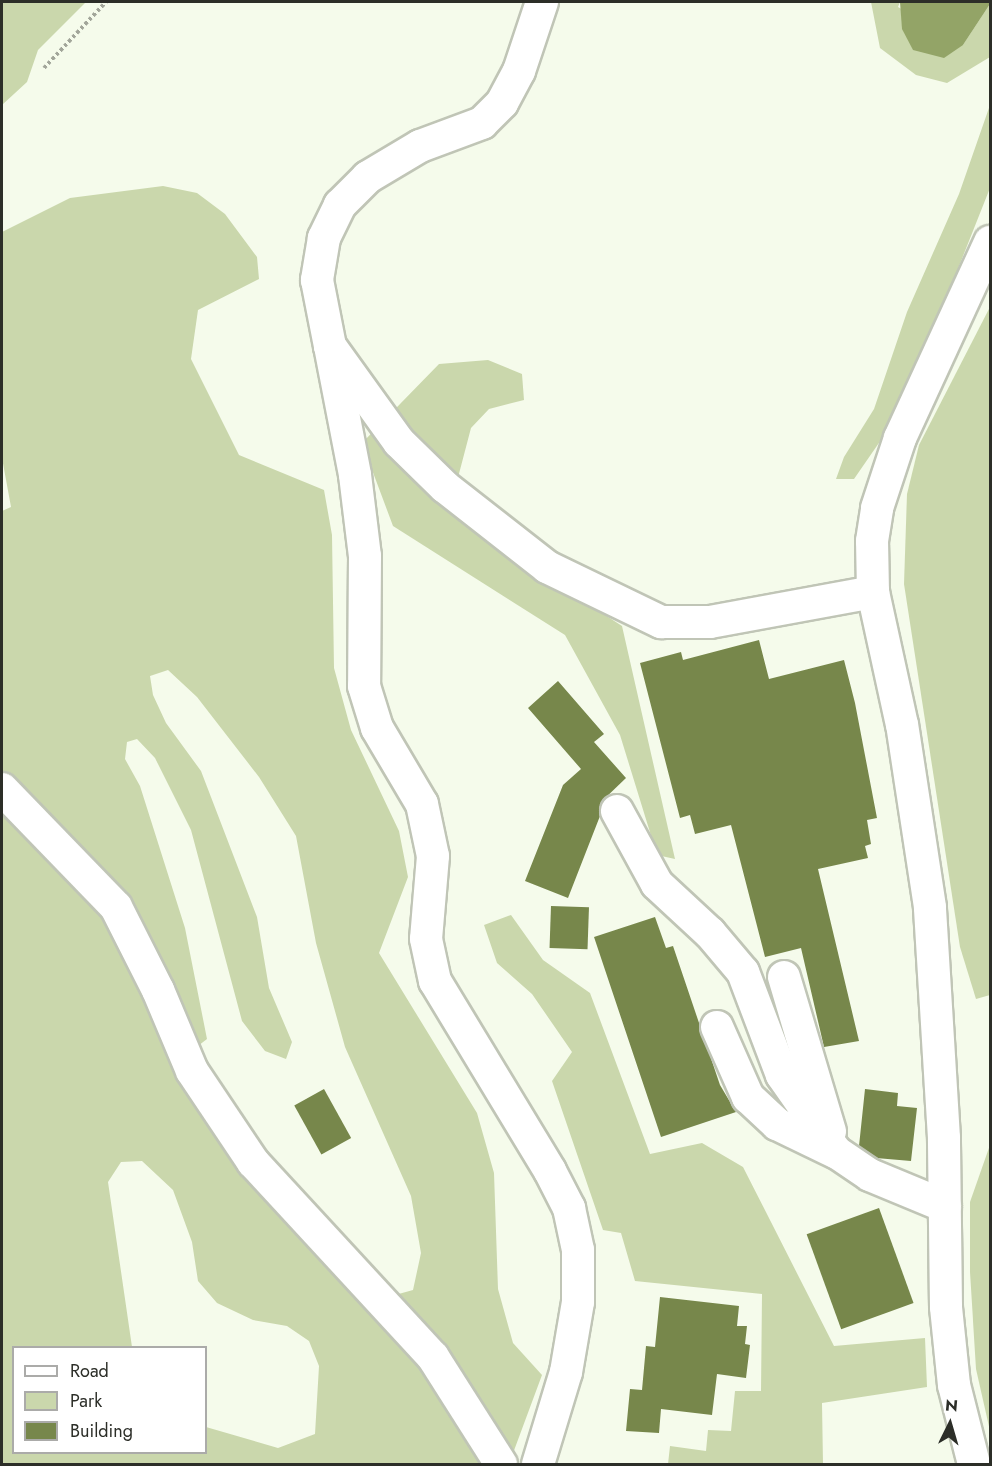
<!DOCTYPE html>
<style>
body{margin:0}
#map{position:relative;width:992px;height:1466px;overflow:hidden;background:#f5fbeb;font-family:Jost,sans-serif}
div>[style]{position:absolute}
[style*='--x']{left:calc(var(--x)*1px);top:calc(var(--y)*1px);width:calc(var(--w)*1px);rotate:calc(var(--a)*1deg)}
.green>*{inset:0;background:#cad7ac}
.water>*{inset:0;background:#93a467}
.building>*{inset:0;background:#77874b;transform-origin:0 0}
.path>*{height:4px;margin-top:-2px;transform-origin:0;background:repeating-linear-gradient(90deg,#a2a69a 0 3px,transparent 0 6px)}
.roads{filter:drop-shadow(2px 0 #c0c5b6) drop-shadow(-2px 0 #c0c5b6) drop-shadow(0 2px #c0c5b6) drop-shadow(0 -2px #c0c5b6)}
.minor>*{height:32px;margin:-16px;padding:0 16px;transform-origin:16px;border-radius:16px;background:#fff}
span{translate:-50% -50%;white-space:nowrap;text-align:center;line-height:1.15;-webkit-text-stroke:5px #fff;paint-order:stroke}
.frame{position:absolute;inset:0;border:3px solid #2c2e28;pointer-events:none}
.legend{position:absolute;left:12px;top:1346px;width:195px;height:108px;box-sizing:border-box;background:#fff;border:2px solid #ababa9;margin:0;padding:8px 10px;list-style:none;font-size:18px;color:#2c2e28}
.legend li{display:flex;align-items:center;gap:12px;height:30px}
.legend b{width:30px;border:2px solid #ababa9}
.north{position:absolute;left:920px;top:1394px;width:60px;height:60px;-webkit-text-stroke:4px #fff;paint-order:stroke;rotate:5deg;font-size:16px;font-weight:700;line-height:24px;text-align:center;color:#2c2e28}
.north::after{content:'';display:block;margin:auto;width:21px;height:27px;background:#2c2e28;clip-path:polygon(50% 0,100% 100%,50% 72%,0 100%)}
</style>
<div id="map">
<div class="green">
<div style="clip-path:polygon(2px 2px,86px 2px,38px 50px,27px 82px,2px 105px)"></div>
<div style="clip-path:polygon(871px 2px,900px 2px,898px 7px,963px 45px,990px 4px,990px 57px,947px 83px,916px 75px,880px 48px)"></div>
<div style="clip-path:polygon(990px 105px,990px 188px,919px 367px,892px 424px,854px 479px,836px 479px,844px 457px,874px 409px,907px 312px,959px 194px)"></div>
<div style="clip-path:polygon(evenodd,163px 186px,197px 193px,225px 214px,257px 257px,259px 279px,198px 310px,191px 359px,239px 455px,324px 490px,332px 535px,334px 668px,351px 730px,399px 831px,408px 877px,379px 953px,477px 1113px,494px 1173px,498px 1289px,513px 1343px,542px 1375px,509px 1464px,2px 1464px,2px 511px,11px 507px,2px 458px,2px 232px,70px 198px,163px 186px,168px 670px,197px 697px,259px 777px,296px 836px,316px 943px,345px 1047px,411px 1196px,421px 1253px,413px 1290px,366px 1303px,177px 1062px,207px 1039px,185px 928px,140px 786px,125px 759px,127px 742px,137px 739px,155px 758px,191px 830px,242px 1021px,265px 1051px,286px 1059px,292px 1042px,269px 988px,257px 917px,201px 771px,166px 723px,153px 695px,150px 676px,168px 670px,163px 186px,142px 1161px,173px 1190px,192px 1242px,198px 1281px,217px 1303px,253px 1320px,287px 1326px,309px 1341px,319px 1366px,315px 1434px,278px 1448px,206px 1427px,206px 1452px,14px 1452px,14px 1348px,132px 1347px,108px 1182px,121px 1162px,142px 1161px)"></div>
<div style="clip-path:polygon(990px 307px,990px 995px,976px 999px,960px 947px,904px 584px,907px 494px,919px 445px)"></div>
<div style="clip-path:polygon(488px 360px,522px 374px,524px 400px,489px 409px,471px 428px,450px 508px,492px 542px,622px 626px,675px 859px,657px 855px,620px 735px,565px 635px,393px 526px,362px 443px,439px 364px)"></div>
<div style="clip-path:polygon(511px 915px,543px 960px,590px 993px,650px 1154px,702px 1143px,743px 1167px,834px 1346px,925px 1338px,927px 1387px,822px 1403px,823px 1464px,668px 1464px,670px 1446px,706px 1451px,708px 1430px,731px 1431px,735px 1391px,761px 1391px,762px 1294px,635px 1281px,621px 1233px,603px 1230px,552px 1081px,572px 1052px,532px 994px,497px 963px,484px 925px)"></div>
<div style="clip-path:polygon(990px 1145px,990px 1431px,976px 1369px,970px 1272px,970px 1202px)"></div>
</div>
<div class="water">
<div style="clip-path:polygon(900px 2px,990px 2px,990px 4px,963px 45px,944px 58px,913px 50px,902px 29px)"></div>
</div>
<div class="building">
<div style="clip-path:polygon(759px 640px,769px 679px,844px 660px,855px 703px,877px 818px,867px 820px,871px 844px,865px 846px,868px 858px,818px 869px,859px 1041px,824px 1047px,801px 948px,765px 957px,731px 825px,695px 834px,690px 815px,680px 818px,640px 663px,681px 652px,683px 660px)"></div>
<div style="clip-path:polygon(558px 681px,604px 734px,594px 742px,626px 778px,601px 802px,600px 816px,568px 898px,525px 881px,563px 785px,581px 769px,528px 708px)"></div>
<div style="left:551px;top:906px;width:38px;height:42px;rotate:2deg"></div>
<div style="clip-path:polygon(655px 917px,666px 948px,673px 946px,720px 1085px,736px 1112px,661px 1137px,594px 937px)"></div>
<div style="left:324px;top:1089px;width:56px;height:34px;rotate:61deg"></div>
<div style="clip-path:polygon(865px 1089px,898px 1093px,897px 1106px,917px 1108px,911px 1161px,876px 1158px,859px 1146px)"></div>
<div style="left:879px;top:1208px;width:101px;height:77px;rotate:70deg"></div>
<div style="clip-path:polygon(660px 1297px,739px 1306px,737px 1326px,747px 1326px,745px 1344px,750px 1345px,746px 1378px,717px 1374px,712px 1415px,661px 1409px,659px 1433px,626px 1431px,630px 1389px,642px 1390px,646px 1346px,655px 1347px)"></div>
</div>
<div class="path">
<div style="--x:44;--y:68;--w:91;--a:-46.8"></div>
</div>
<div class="roads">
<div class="minor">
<div style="--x:542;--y:2;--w:73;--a:108.4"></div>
<div style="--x:519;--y:71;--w:36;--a:118"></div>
<div style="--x:502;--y:103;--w:28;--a:135"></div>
<div style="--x:482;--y:123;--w:66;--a:159.6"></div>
<div style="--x:420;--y:146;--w:61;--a:149.2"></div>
<div style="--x:368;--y:177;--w:40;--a:135"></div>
<div style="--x:340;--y:205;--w:37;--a:116"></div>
<div style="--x:324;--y:238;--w:43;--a:99.5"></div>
<div style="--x:317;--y:280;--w:67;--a:78.9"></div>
<div style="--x:330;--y:346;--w:118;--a:54.3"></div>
<div style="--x:399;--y:442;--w:64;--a:44.4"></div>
<div style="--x:445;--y:487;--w:130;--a:38.1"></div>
<div style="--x:547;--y:567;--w:127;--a:25.8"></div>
<div style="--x:661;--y:622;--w:49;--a:0"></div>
<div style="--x:710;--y:622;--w:166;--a:-10.4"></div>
<div style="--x:330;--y:346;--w:131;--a:79"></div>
<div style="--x:355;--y:475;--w:82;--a:83"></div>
<div style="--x:365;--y:556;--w:130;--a:90.4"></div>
<div style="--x:364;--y:686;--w:44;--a:72.8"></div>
<div style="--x:377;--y:728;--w:88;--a:59.4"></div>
<div style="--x:422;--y:804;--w:53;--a:78.1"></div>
<div style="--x:433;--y:856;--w:83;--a:94.8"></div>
<div style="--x:426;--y:939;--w:43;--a:77.9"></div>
<div style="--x:435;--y:981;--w:222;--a:58.8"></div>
<div style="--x:550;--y:1171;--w:42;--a:62.8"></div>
<div style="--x:569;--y:1208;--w:43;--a:77.9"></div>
<div style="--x:578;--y:1250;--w:52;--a:90"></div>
<div style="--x:578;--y:1302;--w:71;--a:99.7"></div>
<div style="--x:566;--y:1372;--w:96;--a:106.9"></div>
<div style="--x:2;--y:789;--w:164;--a:46"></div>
<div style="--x:116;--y:907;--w:93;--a:63.2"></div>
<div style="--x:158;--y:990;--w:88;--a:67.2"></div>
<div style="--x:192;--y:1071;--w:110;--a:56.2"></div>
<div style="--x:253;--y:1162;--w:265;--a:47.3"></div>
<div style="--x:433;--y:1357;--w:127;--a:57.6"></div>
<div style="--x:617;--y:811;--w:83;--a:61.3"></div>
<div style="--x:657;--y:884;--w:72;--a:42.8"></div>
<div style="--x:710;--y:933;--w:51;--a:49.8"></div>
<div style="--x:743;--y:972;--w:110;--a:69.3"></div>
<div style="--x:782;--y:1075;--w:94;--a:55"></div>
<div style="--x:836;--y:1152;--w:41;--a:34.1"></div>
<div style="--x:870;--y:1175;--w:81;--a:22.5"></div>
<div style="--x:784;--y:977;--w:161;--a:73.4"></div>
<div style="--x:717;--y:1027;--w:77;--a:66.1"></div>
<div style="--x:748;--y:1097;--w:40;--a:43"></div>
<div style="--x:777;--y:1124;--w:64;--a:25.8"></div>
<div style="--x:974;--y:1464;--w:81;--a:-104.2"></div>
<div style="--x:954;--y:1385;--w:78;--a:-95.9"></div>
<div style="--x:946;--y:1307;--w:169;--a:-90.7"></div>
<div style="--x:944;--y:1138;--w:231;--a:-93.5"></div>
<div style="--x:930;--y:907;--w:184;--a:-98.7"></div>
<div style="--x:902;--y:725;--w:136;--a:-102.3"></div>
<div style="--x:873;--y:592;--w:51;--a:-91.1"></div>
<div style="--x:872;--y:541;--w:33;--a:-81"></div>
<div style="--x:877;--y:508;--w:74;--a:-71.8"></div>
<div style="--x:900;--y:438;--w:216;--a:-65.3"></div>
</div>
</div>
<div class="frame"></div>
<ul class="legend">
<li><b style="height:8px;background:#fff"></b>Road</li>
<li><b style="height:16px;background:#cad7ac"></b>Park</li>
<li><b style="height:16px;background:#77874b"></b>Building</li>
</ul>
<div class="north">N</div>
</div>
